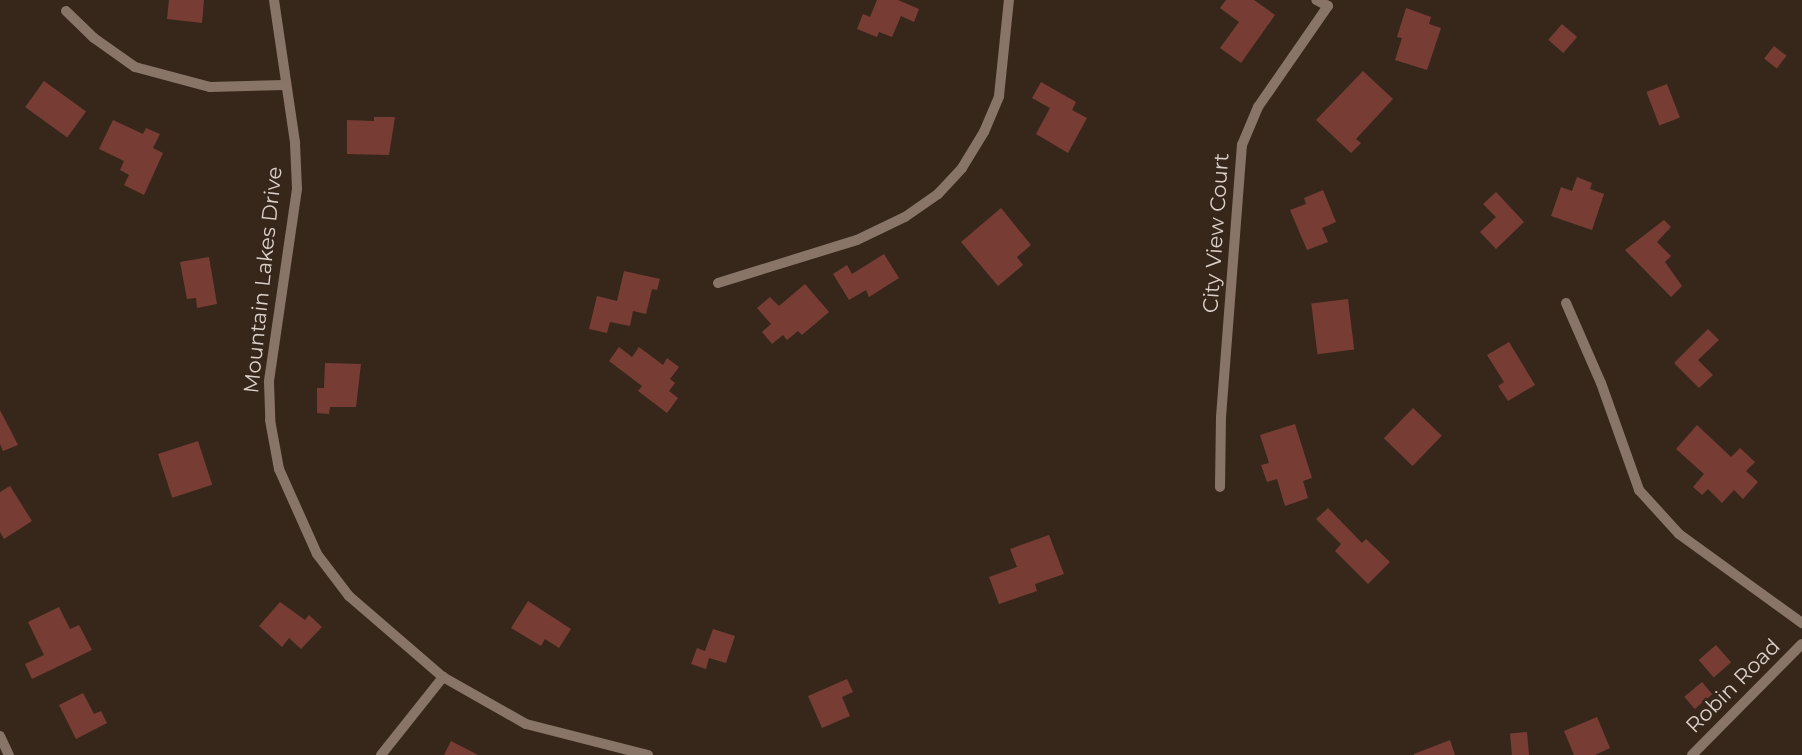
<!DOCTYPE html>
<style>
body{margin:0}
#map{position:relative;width:1802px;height:755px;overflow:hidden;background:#37271b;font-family:Montserrat,sans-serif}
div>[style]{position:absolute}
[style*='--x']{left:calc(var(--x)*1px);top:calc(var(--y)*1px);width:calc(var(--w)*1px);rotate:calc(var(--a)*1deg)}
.building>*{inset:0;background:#773d34;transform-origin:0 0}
.street>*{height:10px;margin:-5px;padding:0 5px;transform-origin:5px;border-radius:5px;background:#887567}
span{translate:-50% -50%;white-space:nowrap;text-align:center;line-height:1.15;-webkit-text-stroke:5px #37271b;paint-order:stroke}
.street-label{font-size:21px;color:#dcd1ca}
</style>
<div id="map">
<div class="building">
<div style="clip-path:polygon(169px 0,204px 0,202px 23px,167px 19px)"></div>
<div style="clip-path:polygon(877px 0,898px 0,919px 9px,914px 22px,901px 16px,892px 37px,879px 32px,877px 37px,857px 29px,863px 14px,870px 17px)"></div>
<div style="clip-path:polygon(1226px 0,1254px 0,1275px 15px,1241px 63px,1220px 48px,1239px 22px,1220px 8px)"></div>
<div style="clip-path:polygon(1406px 8px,1431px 17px,1429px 24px,1441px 28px,1427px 70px,1395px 60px,1402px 38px,1397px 37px)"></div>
<div style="left:1562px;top:24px;width:20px;height:21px;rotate:41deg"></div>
<div style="left:1774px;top:46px;width:16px;height:16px;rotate:38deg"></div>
<div style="clip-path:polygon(1363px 71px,1393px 99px,1356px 139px,1361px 143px,1351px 153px,1316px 120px)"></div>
<div style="left:44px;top:81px;width:52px;height:32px;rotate:36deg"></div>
<div style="clip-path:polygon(1041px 82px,1076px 102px,1072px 110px,1087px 118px,1068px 153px,1036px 134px,1050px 108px,1032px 98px)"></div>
<div style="left:1667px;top:84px;width:36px;height:22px;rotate:69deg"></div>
<div style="clip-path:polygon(374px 117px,395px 117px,389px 155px,347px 154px,347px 120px,374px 121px)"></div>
<div style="clip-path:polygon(113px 120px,143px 134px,146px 128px,160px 134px,153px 148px,163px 153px,144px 195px,124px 185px,129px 175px,120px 170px,124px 161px,99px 149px)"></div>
<div style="clip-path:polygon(1577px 177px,1592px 183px,1590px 189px,1604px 194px,1592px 230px,1551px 216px,1561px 187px,1572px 191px)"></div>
<div style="clip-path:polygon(1323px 190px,1336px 222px,1322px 228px,1328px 242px,1307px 250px,1290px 210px,1306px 204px,1304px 198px)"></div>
<div style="clip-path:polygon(1496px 192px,1524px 222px,1496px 249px,1480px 232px,1496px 217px,1483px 204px)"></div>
<div style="clip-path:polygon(1001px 208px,1031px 245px,1017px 257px,1023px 265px,998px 286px,961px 242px)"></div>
<div style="clip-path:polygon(1664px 220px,1671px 227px,1657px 242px,1671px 256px,1665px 262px,1682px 286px,1671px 297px,1625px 250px)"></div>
<div style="clip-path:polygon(884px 254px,899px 278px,869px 297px,866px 290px,849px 300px,833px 274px,847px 265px,852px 274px)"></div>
<div style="clip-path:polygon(209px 257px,217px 304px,197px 308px,196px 298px,187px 299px,180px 262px)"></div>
<div style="clip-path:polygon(624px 271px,660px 279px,657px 290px,652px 289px,646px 314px,633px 311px,630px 326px,610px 322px,607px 333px,589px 329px,597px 296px,617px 301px)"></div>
<div style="clip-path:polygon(805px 284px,829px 312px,802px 335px,798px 331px,787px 340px,783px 335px,772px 344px,762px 332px,771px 324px,757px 308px,770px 297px,779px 306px)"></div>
<div style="left:1348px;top:299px;width:51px;height:37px;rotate:83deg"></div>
<div style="clip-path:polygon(1708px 329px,1719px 340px,1698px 360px,1713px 375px,1699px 388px,1674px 363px)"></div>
<div style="clip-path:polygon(1509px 342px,1535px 385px,1508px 401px,1498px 386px,1504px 382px,1487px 355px)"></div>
<div style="clip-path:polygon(619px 347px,632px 357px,639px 347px,663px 365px,667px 358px,679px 367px,670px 379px,675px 383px,669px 391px,678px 398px,667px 413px,638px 391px,642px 386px,609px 361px)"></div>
<div style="clip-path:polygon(325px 363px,361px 364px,356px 407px,330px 407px,329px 414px,317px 413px,317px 388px,324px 388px)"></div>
<div style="left:1413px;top:408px;width:40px;height:42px;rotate:44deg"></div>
<div style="clip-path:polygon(0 410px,18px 445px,3px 451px,0 444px)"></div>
<div style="clip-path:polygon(1295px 424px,1312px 478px,1303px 481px,1308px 498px,1285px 506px,1277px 479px,1267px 482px,1261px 465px,1269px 463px,1260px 435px)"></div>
<div style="clip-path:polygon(1697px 425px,1731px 457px,1740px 448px,1755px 462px,1746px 471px,1758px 482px,1743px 499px,1734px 490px,1722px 503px,1708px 489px,1702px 495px,1693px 487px,1704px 474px,1676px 449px)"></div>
<div style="left:198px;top:441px;width:46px;height:42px;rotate:72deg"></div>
<div style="clip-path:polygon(10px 486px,32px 521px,4px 539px,0 532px,0 492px)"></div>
<div style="clip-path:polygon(1328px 508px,1362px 543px,1366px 539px,1390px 562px,1368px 584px,1335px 551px,1341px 544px,1316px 519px)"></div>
<div style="clip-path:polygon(1049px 535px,1064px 574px,1035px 584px,1037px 591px,999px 604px,989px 577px,1017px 567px,1010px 549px)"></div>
<div style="clip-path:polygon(528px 601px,571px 629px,559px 648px,545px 639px,541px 646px,511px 628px)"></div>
<div style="clip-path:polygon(280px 602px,305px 620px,309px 615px,322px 627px,301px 649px,289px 638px,282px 647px,259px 626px)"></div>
<div style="clip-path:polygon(59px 607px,70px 629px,79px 625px,92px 650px,32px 679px,25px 664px,44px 655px,28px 622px)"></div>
<div style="clip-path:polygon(713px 629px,735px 636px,726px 663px,709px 658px,706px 669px,691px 664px,697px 648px,705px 651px)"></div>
<div style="left:1716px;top:645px;width:23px;height:23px;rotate:49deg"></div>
<div style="clip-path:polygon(847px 679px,853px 692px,842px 697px,850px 716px,822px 728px,808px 696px)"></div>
<div style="left:1702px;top:682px;width:16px;height:23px;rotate:50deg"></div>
<div style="clip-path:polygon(83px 693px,94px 714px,101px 711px,107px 723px,76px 739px,59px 705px)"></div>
<div style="clip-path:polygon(1597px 717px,1610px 748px,1595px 755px,1574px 755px,1564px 731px)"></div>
<div style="left:1527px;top:732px;width:23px;height:17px;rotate:85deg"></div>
<div style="clip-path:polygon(1450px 740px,1455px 755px,1414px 755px,1414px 754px)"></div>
<div style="clip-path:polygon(451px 741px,478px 755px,444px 755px)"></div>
</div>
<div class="street">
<div style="--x:274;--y:0;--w:145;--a:81.6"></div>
<div style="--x:295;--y:143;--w:46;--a:87.5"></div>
<div style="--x:297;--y:189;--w:195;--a:98.3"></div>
<div style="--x:269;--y:382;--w:38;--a:88"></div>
<div style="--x:270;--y:420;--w:50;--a:79.6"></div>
<div style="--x:279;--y:469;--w:93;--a:65.9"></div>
<div style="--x:317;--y:554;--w:53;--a:52.7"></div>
<div style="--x:349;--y:596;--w:124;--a:40.8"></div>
<div style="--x:443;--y:677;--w:95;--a:29.5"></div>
<div style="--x:526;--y:724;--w:126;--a:14.3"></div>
<div style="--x:66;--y:11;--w:39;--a:44"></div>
<div style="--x:94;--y:38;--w:50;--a:35.3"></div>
<div style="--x:135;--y:67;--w:78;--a:14.9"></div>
<div style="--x:210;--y:87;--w:75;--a:-1.5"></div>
<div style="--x:718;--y:283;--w:145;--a:-17.2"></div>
<div style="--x:857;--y:240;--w:53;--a:-25.6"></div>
<div style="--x:905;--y:217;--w:40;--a:-34.9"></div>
<div style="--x:938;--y:194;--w:35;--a:-47"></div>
<div style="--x:962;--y:168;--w:42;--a:-58.6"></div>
<div style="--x:984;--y:132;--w:39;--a:-67"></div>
<div style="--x:999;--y:96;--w:97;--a:-84.1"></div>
<div style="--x:1566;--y:303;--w:87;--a:66.4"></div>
<div style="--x:1601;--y:383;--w:114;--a:70.4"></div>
<div style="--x:1639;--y:490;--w:59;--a:47.7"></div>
<div style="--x:1679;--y:534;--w:152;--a:35.9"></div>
<div style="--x:1220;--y:487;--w:70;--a:-89.2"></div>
<div style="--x:1221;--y:417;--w:273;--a:-85.6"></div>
<div style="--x:1242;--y:145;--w:41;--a:-67.2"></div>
<div style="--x:1258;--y:107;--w:123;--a:-55.3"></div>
<div style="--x:1328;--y:6;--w:13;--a:-153"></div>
<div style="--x:0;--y:736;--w:21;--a:65"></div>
<div style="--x:381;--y:755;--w:100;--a:-51.5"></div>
<div style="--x:1692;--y:755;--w:156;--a:-45.3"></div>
</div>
<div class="street-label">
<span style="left:1216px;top:233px;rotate:-86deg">City View Court</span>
<span style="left:263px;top:280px;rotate:-84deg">Mountain Lakes Drive</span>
<span style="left:1733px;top:686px;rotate:-45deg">Robin Road</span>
</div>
</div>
